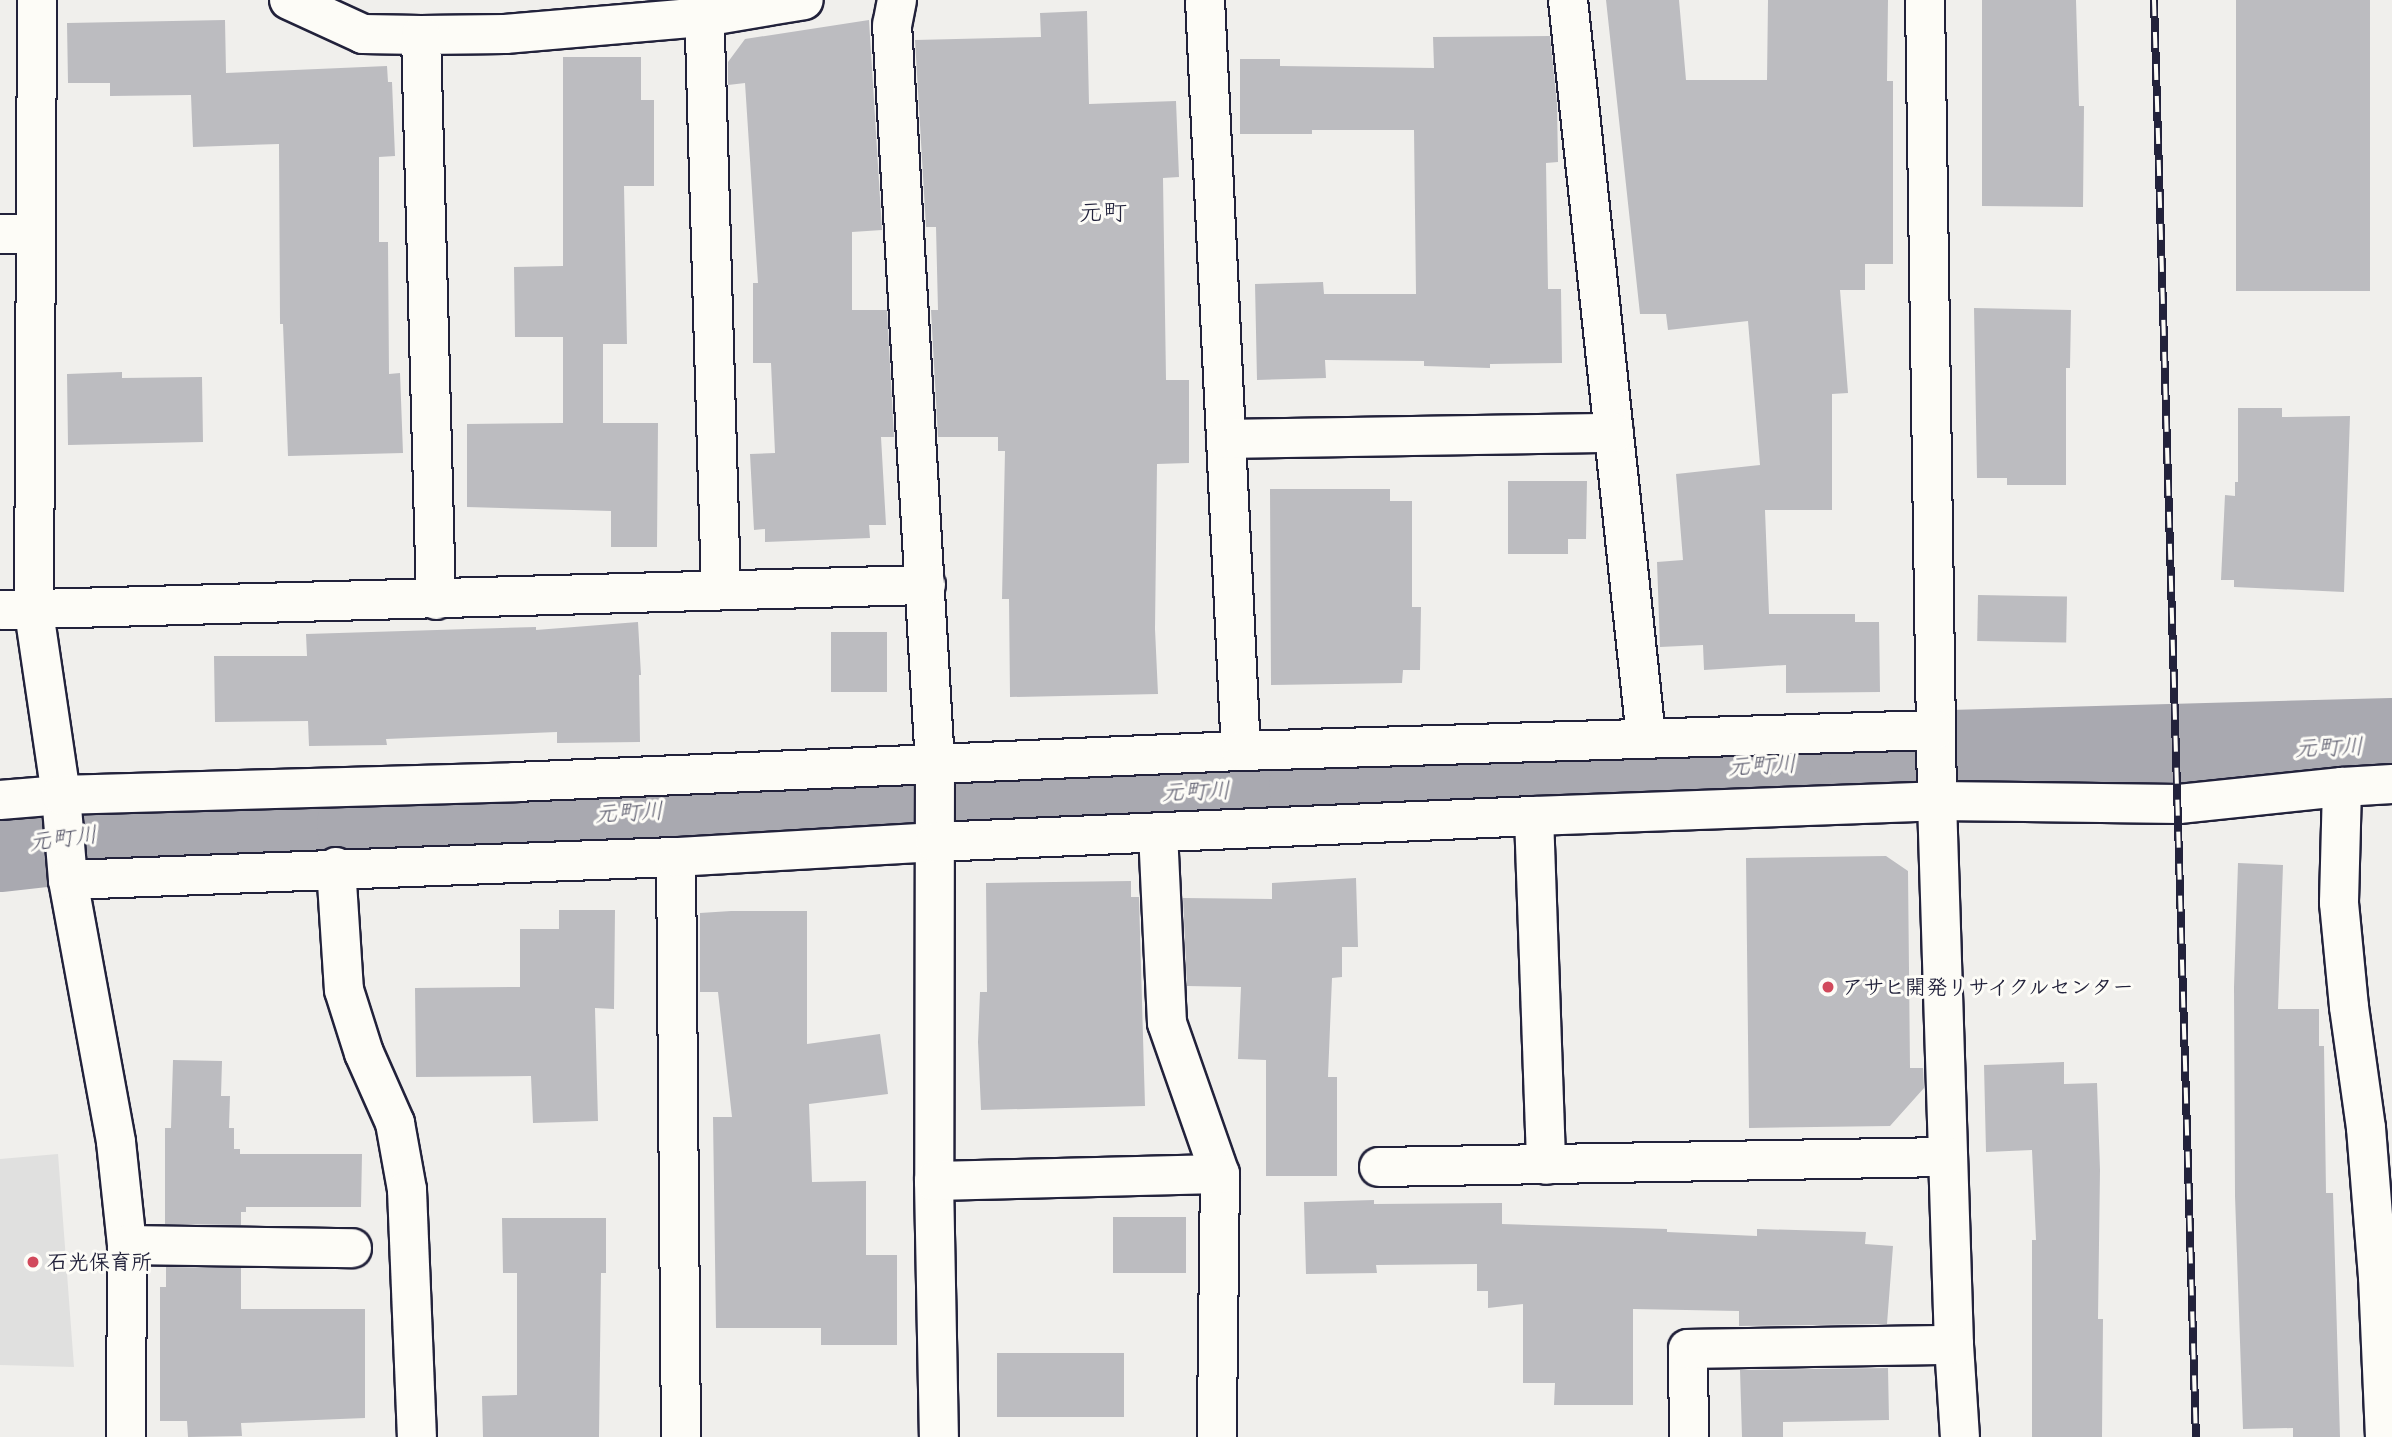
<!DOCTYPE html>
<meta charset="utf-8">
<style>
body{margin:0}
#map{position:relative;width:2392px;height:1437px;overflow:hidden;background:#f0efec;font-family:"Patrick Hand","Klee One",sans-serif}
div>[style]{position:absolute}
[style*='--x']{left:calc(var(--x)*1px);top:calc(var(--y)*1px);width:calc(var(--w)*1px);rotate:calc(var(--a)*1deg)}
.built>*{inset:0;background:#e0e0df}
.river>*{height:94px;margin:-47px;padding:0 47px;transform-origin:47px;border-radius:47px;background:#a9a9b0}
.building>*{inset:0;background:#bcbcc0;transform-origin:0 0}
.roads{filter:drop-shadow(2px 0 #22223b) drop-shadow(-2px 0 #22223b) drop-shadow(0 2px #22223b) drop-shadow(0 -2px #22223b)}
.minor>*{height:38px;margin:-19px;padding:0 19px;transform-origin:19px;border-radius:19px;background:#fdfcf7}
.rail>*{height:8px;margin-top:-4px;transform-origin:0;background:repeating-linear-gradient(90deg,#fdfcf7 0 16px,#22223b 0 32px);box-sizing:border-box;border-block:2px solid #22223b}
.dots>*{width:19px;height:19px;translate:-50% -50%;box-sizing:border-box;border:4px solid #fdfcf7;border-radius:50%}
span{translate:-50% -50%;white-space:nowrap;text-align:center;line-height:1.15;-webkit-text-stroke:6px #fdfcf7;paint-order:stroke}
.poi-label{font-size:21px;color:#22223b;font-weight:700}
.left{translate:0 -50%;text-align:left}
.water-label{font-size:23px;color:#58586a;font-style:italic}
.quarter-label{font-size:24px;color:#22223b}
</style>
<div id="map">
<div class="built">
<div style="clip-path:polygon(58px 1154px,74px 1367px,0 1365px,0 1159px)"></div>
</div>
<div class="river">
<div style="--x:0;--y:845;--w:143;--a:-6.4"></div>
<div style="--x:142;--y:829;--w:222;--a:-1"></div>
<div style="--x:364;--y:825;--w:310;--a:-3"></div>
<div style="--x:674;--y:809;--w:642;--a:-1.96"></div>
<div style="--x:1316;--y:787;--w:560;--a:-2.87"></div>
<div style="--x:1875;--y:759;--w:517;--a:-1.55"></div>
</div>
<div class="building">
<div style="clip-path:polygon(1606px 0,1679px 0,1686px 80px,1767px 80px,1768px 0,1888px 0,1887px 81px,1893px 81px,1893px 264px,1865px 264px,1865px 290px,1840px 290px,1848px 393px,1832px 394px,1832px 510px,1765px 510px,1769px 614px,1855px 614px,1855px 622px,1879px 622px,1880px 692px,1786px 693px,1786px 665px,1704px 670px,1703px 645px,1660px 647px,1657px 562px,1683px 560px,1676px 474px,1760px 465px,1748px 321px,1668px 330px,1666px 314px,1640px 314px)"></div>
<div style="clip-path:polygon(1982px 0,2076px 0,2079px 106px,2084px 106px,2083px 207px,1982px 206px)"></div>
<div style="left:2236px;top:0;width:134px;height:291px"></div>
<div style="clip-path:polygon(1087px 11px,1089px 104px,1176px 101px,1179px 177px,1163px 178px,1166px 380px,1189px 380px,1189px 463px,1157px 464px,1155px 629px,1158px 694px,1010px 697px,1009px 599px,1002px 599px,1005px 451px,998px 451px,998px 437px,938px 437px,931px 310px,938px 310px,936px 227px,926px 227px,915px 40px,1041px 37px,1040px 13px)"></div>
<div style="clip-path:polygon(225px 20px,226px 73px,387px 66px,388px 82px,392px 82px,395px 156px,379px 157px,379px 242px,388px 242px,389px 374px,400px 373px,403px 453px,288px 456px,283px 324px,280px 324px,279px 144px,193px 147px,191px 95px,110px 96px,110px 83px,68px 83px,67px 23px)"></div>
<div style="clip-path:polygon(869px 20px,882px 230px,852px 232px,852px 310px,887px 310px,894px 437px,881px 437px,886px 525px,869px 525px,870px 538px,765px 542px,765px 529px,754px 530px,750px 454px,775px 453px,771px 363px,753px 363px,753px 283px,758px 283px,745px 83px,728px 85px,728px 62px,745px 39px)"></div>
<div style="clip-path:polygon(1550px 36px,1557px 104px,1558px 162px,1546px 163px,1548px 289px,1561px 289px,1562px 363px,1490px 364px,1490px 368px,1424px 366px,1424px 361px,1325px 360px,1326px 378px,1257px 380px,1255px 284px,1323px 282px,1324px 294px,1416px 294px,1414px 130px,1312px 130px,1312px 134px,1240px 134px,1240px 59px,1280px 59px,1280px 66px,1434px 68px,1433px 37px)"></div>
<div style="clip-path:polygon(563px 57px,641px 57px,641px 100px,654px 100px,654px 186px,624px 186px,627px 344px,603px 344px,603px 423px,658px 423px,657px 547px,611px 547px,611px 511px,467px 507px,467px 424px,563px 423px,563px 337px,515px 337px,514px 267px,563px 266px)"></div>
<div style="clip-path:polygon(1974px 308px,2071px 310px,2070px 368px,2066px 368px,2066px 485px,2007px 485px,2007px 478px,1977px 478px)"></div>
<div style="clip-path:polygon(122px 372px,122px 378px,202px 377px,203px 442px,68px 445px,67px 374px)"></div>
<div style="clip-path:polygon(2238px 408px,2282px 408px,2282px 417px,2350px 416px,2344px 592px,2234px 587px,2234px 580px,2221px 580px,2225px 495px,2235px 496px,2235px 482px,2238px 482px)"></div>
<div style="clip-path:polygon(1508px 481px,1587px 481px,1586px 539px,1568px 539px,1568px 554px,1508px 554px)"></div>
<div style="clip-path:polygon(1270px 489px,1390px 489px,1390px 501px,1412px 501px,1412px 607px,1421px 607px,1420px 670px,1403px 670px,1402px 683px,1271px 685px)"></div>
<div style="left:1978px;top:595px;width:89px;height:46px;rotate:1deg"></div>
<div style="clip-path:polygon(638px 622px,641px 675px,639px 675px,640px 742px,557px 743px,557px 732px,386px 739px,387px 745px,309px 746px,308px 721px,215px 722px,214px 656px,307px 656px,306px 634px,536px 627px,536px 630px)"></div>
<div style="left:887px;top:632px;width:60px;height:56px;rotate:90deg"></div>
<div style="clip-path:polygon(1886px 856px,1908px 871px,1910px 1068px,1923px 1068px,1924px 1088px,1890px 1126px,1749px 1128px,1746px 858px)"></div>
<div style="clip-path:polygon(2238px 863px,2283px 865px,2278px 1009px,2319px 1009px,2319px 1046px,2324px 1046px,2326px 1193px,2333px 1193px,2340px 1437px,2293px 1437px,2293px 1428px,2243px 1429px,2235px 1196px,2234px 987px)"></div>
<div style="clip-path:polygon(1356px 878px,1358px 947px,1342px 947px,1342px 977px,1332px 978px,1328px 1077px,1337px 1077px,1337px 1176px,1266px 1176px,1266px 1060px,1238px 1059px,1241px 987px,1187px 986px,1183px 898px,1272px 899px,1272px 883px)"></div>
<div style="clip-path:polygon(1131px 881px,1131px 897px,1139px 897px,1145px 1106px,981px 1110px,978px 1042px,980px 992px,987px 992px,986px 883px)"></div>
<div style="clip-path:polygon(559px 910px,615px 910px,614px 1009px,595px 1008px,598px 1121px,533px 1123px,531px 1076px,416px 1077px,415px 988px,520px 987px,520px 929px,559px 929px)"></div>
<div style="clip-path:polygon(731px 911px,807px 911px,807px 1044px,880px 1034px,888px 1094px,809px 1104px,812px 1182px,866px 1181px,866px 1255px,897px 1255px,897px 1345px,821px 1345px,821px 1328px,716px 1328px,713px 1117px,732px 1117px,718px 992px,700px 992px,700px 913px)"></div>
<div style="clip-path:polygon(173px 1060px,222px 1061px,221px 1096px,230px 1096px,229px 1128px,234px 1128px,234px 1149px,240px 1149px,240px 1154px,362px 1154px,361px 1207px,246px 1207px,246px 1212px,241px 1212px,241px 1225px,165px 1224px,165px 1128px,171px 1128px)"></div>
<div style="clip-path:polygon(2064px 1062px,2064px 1084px,2097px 1083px,2100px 1170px,2098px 1319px,2103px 1319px,2102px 1437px,2032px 1437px,2032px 1240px,2036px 1240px,2032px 1150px,1986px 1152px,1984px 1065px)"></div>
<div style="clip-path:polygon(1374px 1200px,1374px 1204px,1502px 1203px,1502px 1224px,1667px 1229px,1667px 1232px,1757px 1236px,1757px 1229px,1866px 1232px,1865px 1244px,1893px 1246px,1887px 1324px,1739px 1326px,1739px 1311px,1633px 1309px,1633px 1405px,1554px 1405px,1555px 1383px,1523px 1383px,1523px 1304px,1488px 1308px,1488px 1291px,1477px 1291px,1477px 1264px,1376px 1265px,1377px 1273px,1306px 1274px,1304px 1202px)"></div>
<div style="left:1113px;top:1217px;width:73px;height:56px"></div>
<div style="clip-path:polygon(502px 1218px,606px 1218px,606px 1273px,601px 1273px,599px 1437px,483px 1437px,482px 1396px,517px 1395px,517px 1273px,503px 1273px)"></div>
<div style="clip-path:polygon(166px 1267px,241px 1268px,241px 1309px,365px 1309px,365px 1418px,241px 1423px,242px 1436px,188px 1437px,187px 1421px,160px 1421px,160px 1287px,166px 1287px)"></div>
<div style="left:997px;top:1353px;width:127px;height:64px"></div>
<div style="clip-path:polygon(1888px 1368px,1889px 1420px,1783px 1422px,1783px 1437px,1742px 1437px,1740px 1370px)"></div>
</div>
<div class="roads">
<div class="minor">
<div style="--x:37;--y:0;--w:612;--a:90.28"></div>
<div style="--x:34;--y:612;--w:185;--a:81.6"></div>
<div style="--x:61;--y:795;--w:85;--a:85.3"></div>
<div style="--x:68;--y:880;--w:266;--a:79.6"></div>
<div style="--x:116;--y:1142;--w:104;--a:83.9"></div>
<div style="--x:127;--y:1245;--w:192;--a:90.3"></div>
<div style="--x:289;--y:0;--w:81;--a:24.7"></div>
<div style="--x:363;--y:34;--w:58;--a:1"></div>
<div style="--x:421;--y:35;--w:84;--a:-0.7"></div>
<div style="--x:505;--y:34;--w:200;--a:-4.9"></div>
<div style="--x:704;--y:17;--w:101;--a:-9.6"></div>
<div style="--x:704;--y:0;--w:590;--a:88.35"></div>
<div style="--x:897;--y:0;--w:25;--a:101"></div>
<div style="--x:892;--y:25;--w:740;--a:86.67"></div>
<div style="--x:935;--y:764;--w:417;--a:90.1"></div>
<div style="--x:934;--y:1181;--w:256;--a:88.9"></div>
<div style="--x:1205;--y:0;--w:752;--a:87.26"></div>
<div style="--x:1568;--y:0;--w:741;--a:83.96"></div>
<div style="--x:1925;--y:0;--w:801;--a:89.14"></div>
<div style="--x:1937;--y:801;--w:544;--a:88.21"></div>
<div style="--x:1954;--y:1345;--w:92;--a:86.3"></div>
<div style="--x:421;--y:35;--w:565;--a:88.48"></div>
<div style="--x:0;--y:234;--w:36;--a:0"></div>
<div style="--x:1226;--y:439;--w:388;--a:-0.9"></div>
<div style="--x:0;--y:610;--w:926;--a:-1.55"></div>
<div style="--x:2342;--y:787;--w:116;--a:91.5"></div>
<div style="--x:2339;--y:903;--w:104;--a:84.5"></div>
<div style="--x:2349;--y:1007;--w:122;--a:82"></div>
<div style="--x:2366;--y:1128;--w:149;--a:85.4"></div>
<div style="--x:2378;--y:1277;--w:160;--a:87.5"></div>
<div style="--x:0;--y:800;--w:61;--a:-4.7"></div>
<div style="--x:61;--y:795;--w:454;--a:-1.6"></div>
<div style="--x:515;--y:782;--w:727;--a:-2.45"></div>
<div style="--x:1241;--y:751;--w:694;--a:-1.73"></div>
<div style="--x:1534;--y:816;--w:349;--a:88"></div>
<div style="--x:1158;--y:832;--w:191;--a:87.3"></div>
<div style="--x:1167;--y:1023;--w:160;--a:70.7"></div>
<div style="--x:1220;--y:1174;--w:263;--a:90.7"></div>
<div style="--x:676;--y:857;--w:580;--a:89.51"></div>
<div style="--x:336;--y:867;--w:123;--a:86.3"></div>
<div style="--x:344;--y:990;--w:66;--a:72.4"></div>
<div style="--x:364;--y:1053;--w:77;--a:66.1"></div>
<div style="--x:395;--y:1123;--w:68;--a:79.8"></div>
<div style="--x:407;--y:1190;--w:247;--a:87.7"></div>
<div style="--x:68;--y:880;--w:608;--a:-2.17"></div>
<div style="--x:676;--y:857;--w:259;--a:-3.3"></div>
<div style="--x:935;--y:842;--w:600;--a:-2.49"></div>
<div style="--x:1534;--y:816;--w:403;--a:-2.1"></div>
<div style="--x:1937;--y:801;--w:242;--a:0.7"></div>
<div style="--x:2179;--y:804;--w:164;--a:-6"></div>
<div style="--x:2342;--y:787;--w:50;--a:-3.4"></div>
<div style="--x:1379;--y:1167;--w:568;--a:-1.01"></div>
<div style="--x:934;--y:1181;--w:286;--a:-1.4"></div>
<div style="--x:127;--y:1245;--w:225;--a:0.8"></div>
<div style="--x:1689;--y:1437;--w:88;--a:-90.7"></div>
<div style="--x:1688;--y:1349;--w:266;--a:-0.9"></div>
</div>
</div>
<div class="rail">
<div style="--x:2154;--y:0;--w:1438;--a:88.33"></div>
</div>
<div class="dots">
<div style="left:1828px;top:987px;background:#d1495b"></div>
<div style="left:33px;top:1262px;background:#d1495b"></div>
</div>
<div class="poi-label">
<span class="left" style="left:1842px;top:987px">アサヒ開発リサイクルセンター</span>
<span class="left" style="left:47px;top:1262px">石光保育所</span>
</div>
<div class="water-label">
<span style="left:2329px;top:747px;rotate:-2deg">元町川</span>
<span style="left:1762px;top:765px;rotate:-3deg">元町川</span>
<span style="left:1196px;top:791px;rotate:-2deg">元町川</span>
<span style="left:629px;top:812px;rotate:-3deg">元町川</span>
<span style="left:63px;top:838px;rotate:-7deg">元町川</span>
</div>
<div class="quarter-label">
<span style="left:1103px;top:212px">元町</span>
</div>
</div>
